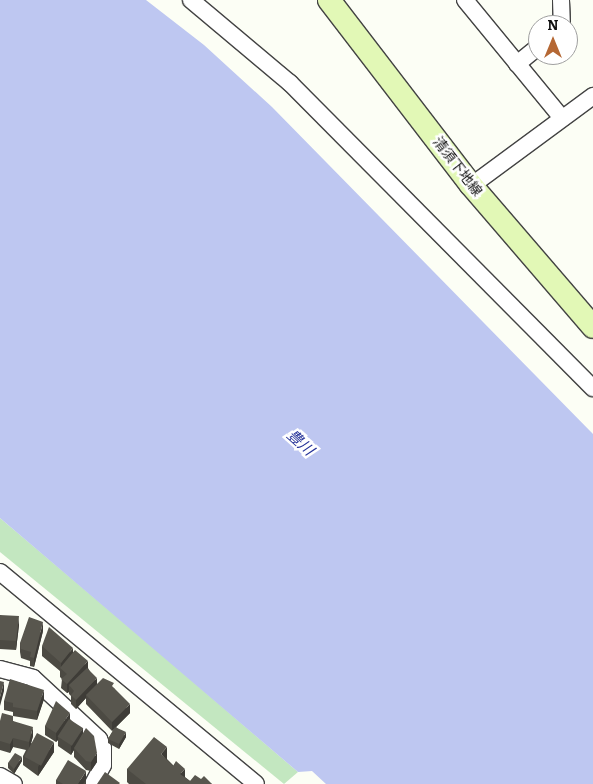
<!DOCTYPE html>
<meta charset="utf-8">
<style>
body{margin:0}
#map{position:relative;width:593px;height:784px;overflow:hidden;background:#fcfef5;font-family:Bitter,"Noto Sans JP",serif}
div>[style]{position:absolute}
[style*='--x']{left:calc(var(--x)*1px);top:calc(var(--y)*1px);width:calc(var(--w)*1px);rotate:calc(var(--a)*1deg)}
.green>*{inset:0;background:#c3e7c0}
.water>*{inset:0;background:#bec7f1}
.roads{filter:drop-shadow(1px 0 #434343) drop-shadow(-1px 0 #434343) drop-shadow(0 1px #434343) drop-shadow(0 -1px #434343)}
.minor>*{height:16px;margin:-8px;padding:0 8px;transform-origin:8px;border-radius:8px;background:#fff}
.secondary>*{height:22px;margin:-11px;padding:0 11px;transform-origin:11px;border-radius:11px;background:#e2f8b6}
.wall>*{inset:0;background:#4c4a43;transform-origin:0 0}
.shaded-wall>*{inset:0;background:#3e3c37}
.building>*{inset:0;background:#58564e;transform-origin:0 0}
span{translate:-50% -50%;white-space:nowrap;text-align:center;line-height:1.15;-webkit-text-stroke:5px #fff;paint-order:stroke}
.street-label{font-size:14px;color:#101010}
.water-label{font-size:15px;color:#243198;font-style:italic}
.north{position:absolute;left:528px;top:15px;width:50px;height:50px;box-sizing:border-box;background:#fff;border:1px solid #9f9f9f;border-radius:50%;rotate:0deg;font-size:14px;font-weight:700;line-height:20px;text-align:center;color:#101010}
.north::after{content:'';display:block;margin:auto;width:18px;height:22px;background:#b56834;clip-path:polygon(50% 0,100% 100%,50% 72%,0 100%)}
</style>
<div id="map">
<div class="green">
<div style="clip-path:polygon(0 518px,163px 656px,298px 772px,284px 784px,0 552px)"></div>
</div>
<div class="water">
<div style="clip-path:polygon(0 0,146px 0,204px 45px,272px 107px,593px 434px,593px 784px,326px 784px,312px 771px,298px 772px,0 518px)"></div>
</div>
<div class="roads">
<div class="minor">
<div style="--x:191;--y:0;--w:129;--a:40"></div>
<div style="--x:290;--y:83;--w:430;--a:45.2"></div>
<div style="--x:465;--y:0;--w:153;--a:50.6"></div>
<div style="--x:561;--y:0;--w:25;--a:88"></div>
<div style="--x:517;--y:64;--w:27;--a:-39"></div>
<div style="--x:471;--y:186;--w:152;--a:-36.4"></div>
<div style="--x:0;--y:572;--w:332;--a:39.6"></div>
<div style="--x:0;--y:669;--w:34;--a:15"></div>
<div style="--x:33;--y:678;--w:90;--a:42.7"></div>
<div style="--x:99;--y:739;--w:10;--a:66"></div>
<div style="--x:103;--y:748;--w:17;--a:90"></div>
<div style="--x:103;--y:765;--w:21;--a:118"></div>
<div style="--x:0;--y:776;--w:16;--a:30"></div>
</div>
<div class="secondary">
<div style="--x:329;--y:0;--w:233;--a:52.5"></div>
<div style="--x:471;--y:185;--w:187;--a:49.3"></div>
</div>
</div>
<div class="wall">
<div style="clip-path:polygon(0 615px,19px 625px,16px 650px,0 649px)"></div>
<div style="clip-path:polygon(43px 631px,34px 667px,30px 666px,30px 661px,21px 658px,20px 652px,20px 643px)"></div>
<div style="clip-path:polygon(42px 646px,73px 652px,88px 668px,97px 684px,114px 688px,130px 713px,116px 727px,126px 737px,119px 749px,108px 743px,108px 739px,114px 729px,112px 731px,86px 704px,86px 698px,76px 709px,71px 704px,71px 696px,69px 694px,69px 692px,67px 693px,61px 688px,62px 679px,60px 677px,60px 671px,42px 656px)"></div>
<div style="clip-path:polygon(44px 699px,37px 720px,13px 716px,13px 721px,33px 736px,31px 743px,54px 752px,38px 776px,23px 765px,23px 756px,26px 750px,13px 747px,10px 753px,0 750px,0 721px,13px 716px,13px 712px,4px 710px,4px 701px)"></div>
<div style="clip-path:polygon(70px 719px,83px 733px,97px 762px,91px 771px,86px 770px,74px 757px,74px 750px,71px 755px,58px 746px,58px 740px,56px 742px,45px 735px,45px 726px)"></div>
<div style="clip-path:polygon(167px 759px,185px 777px,190px 781px,201px 779px,212px 784px,129px 784px,127px 782px,127px 769px)"></div>
<div style="clip-path:polygon(22px 761px,14px 774px,8px 768px,8px 763px)"></div>
<div style="left:56px;top:780px;width:30px;height:4px"></div>
</div>
<div class="shaded-wall">
<div style="clip-path:polygon(19px 616px,19px 625px,16px 650px,16px 641px)"></div>
<div style="clip-path:polygon(43px 622px,43px 631px,34px 667px,34px 658px)"></div>
<div style="clip-path:polygon(73px 648px,73px 657px,61px 669px,61px 663px)"></div>
<div style="clip-path:polygon(88px 661px,88px 670px,69px 685px,69px 692px,67px 693px,67px 684px)"></div>
<div style="clip-path:polygon(97px 678px,97px 687px,86px 695px,86px 698px,76px 709px,76px 700px)"></div>
<div style="clip-path:polygon(4px 682px,4px 691px,0 706px,0 697px)"></div>
<div style="clip-path:polygon(44px 690px,44px 699px,37px 720px,37px 711px)"></div>
<div style="clip-path:polygon(130px 704px,130px 713px,112px 731px,112px 722px)"></div>
<div style="clip-path:polygon(70px 713px,70px 722px,58px 737px,58px 740px,56px 742px,56px 733px)"></div>
<div style="clip-path:polygon(33px 727px,33px 736px,29px 751px,29px 742px)"></div>
<div style="clip-path:polygon(83px 728px,83px 737px,74px 748px,74px 750px,71px 755px,71px 746px)"></div>
<div style="clip-path:polygon(126px 732px,126px 737px,119px 749px,119px 744px)"></div>
<div style="clip-path:polygon(13px 738px,13px 747px,10px 753px,10px 744px)"></div>
<div style="clip-path:polygon(54px 742px,54px 752px,38px 776px,38px 767px)"></div>
<div style="clip-path:polygon(167px 747px,167px 761px,161px 754px)"></div>
<div style="clip-path:polygon(97px 753px,97px 762px,91px 771px,91px 762px)"></div>
<div style="clip-path:polygon(22px 757px,22px 761px,14px 774px,14px 769px)"></div>
<div style="clip-path:polygon(185px 769px,185px 782px,180px 774px)"></div>
<div style="clip-path:polygon(86px 771px,86px 780px,83px 784px,78px 784px)"></div>
</div>
<div class="building">
<div style="clip-path:polygon(0 615px,19px 616px,16px 641px,0 640px)"></div>
<div style="clip-path:polygon(29px 617px,43px 622px,34px 658px,30px 657px,31px 652px,21px 649px,20px 643px)"></div>
<div style="clip-path:polygon(49px 627px,73px 648px,61px 663px,42px 646px)"></div>
<div style="clip-path:polygon(75px 650px,88px 661px,67px 684px,61px 679px,67px 674px,60px 668px)"></div>
<div style="clip-path:polygon(87px 668px,97px 678px,76px 700px,71px 695px,74px 691px,69px 685px)"></div>
<div style="clip-path:polygon(103px 678px,114px 683px,112px 686px,130px 704px,112px 722px,86px 695px)"></div>
<div style="clip-path:polygon(10px 679px,44px 690px,37px 711px,13px 707px,13px 703px,4px 701px)"></div>
<div style="clip-path:polygon(0 681px,4px 682px,0 697px)"></div>
<div style="clip-path:polygon(56px 701px,70px 713px,56px 733px,45px 726px)"></div>
<div style="clip-path:polygon(2px 713px,13px 716px,13px 721px,33px 727px,29px 742px,13px 738px,10px 744px,0 741px,0 721px)"></div>
<div style="left:69px;top:719px;width:17px;height:21px;rotate:33deg"></div>
<div style="clip-path:polygon(115px 727px,126px 732px,119px 744px,108px 739px)"></div>
<div style="clip-path:polygon(86px 728px,94px 736px,97px 753px,91px 762px,86px 761px,74px 748px)"></div>
<div style="left:37px;top:733px;width:19px;height:27px;rotate:28deg"></div>
<div style="clip-path:polygon(154px 737px,167px 747px,161px 754px,173px 766px,176px 761px,185px 769px,180px 774px,190px 781px,195px 775px,201px 779px,204px 776px,212px 784px,146px 784px,127px 769px)"></div>
<div style="clip-path:polygon(15px 753px,22px 757px,14px 769px,8px 763px)"></div>
<div style="clip-path:polygon(68px 760px,86px 771px,78px 784px,63px 784px,56px 780px)"></div>
<div style="clip-path:polygon(105px 772px,120px 783px,119px 784px,97px 784px)"></div>
</div>
<div class="street-label">
<span style="left:457px;top:167px;rotate:52deg">清須下地線</span>
</div>
<div class="water-label">
<span style="left:300px;top:443px;rotate:42deg">豊川</span>
</div>
<div class="north">N</div>
</div>
